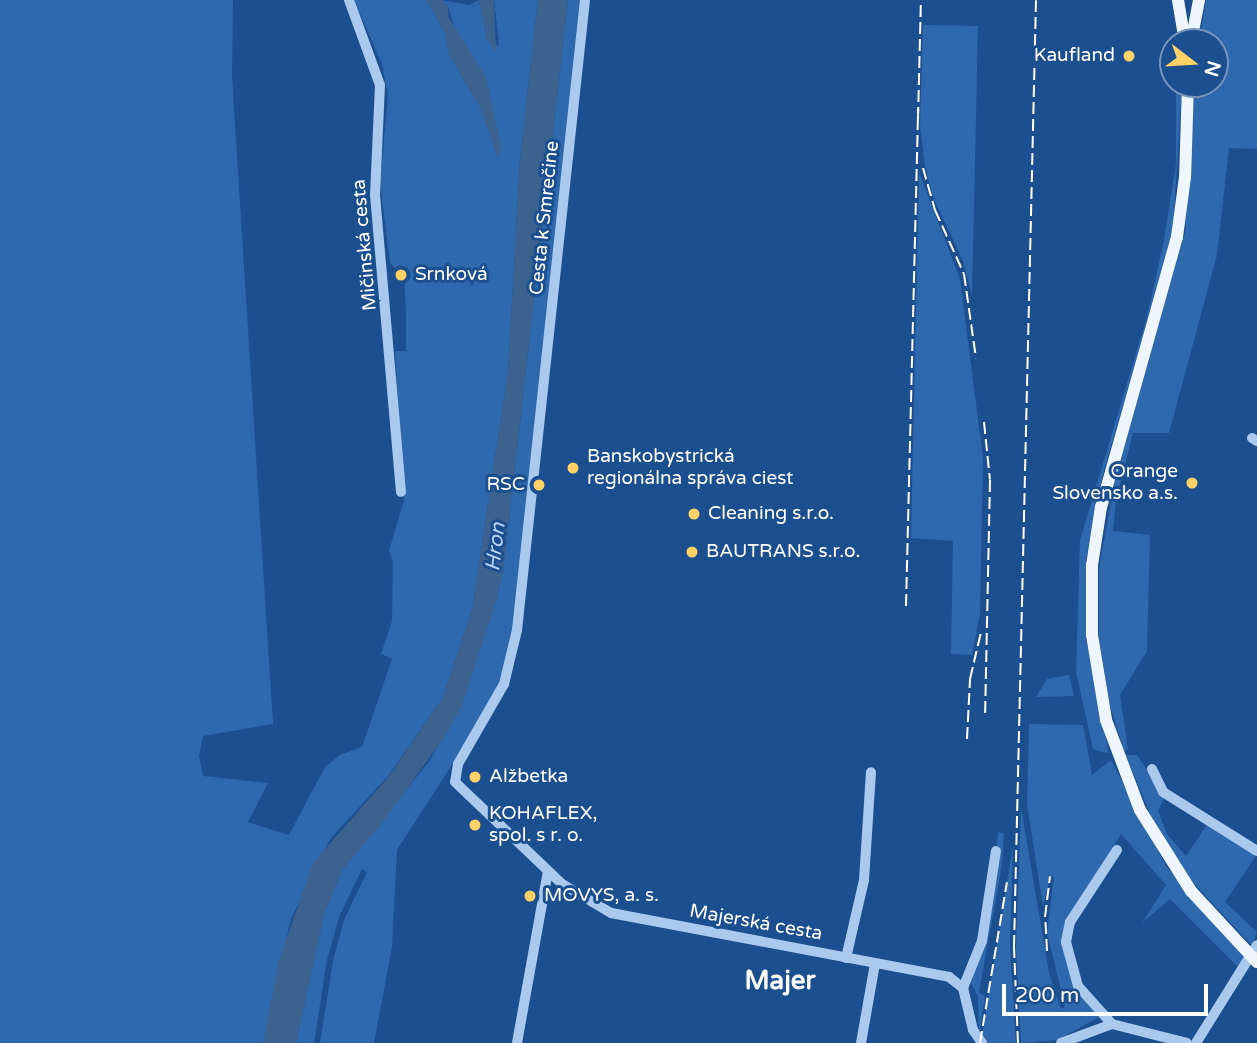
<!DOCTYPE html>
<meta charset="utf-8">
<style>
body{margin:0}
#map{position:relative;width:1257px;height:1043px;overflow:hidden;background:#1b4f8f;font-family:"Varela Round",sans-serif}
div>[style]{position:absolute}
[style*='--x']{left:calc(var(--x)*1px);top:calc(var(--y)*1px);width:calc(var(--w)*1px);rotate:calc(var(--a)*1deg)}
.green>*{inset:0;background:#2e69ad}
.water>*{inset:0;background:#3c6290}
.minor>*{height:10px;margin:-5px;padding:0 5px;transform-origin:5px;border-radius:5px;background:#a9c9ee}
.major>*{height:12px;margin:-6px;padding:0 6px;transform-origin:6px;border-radius:6px;background:#f0f6ff}
.rail>*{height:2px;margin-top:-1px;transform-origin:0;background:repeating-linear-gradient(90deg,#fff 0 12px,transparent 0 17px)}
.major-bridge>*{height:12px;margin:-6px;padding:0 6px;transform-origin:6px;border-radius:6px;background:#f0f6ff}
.dots>*{width:19px;height:19px;translate:-50% -50%;box-sizing:border-box;border:4px solid #1b4f8f;border-radius:50%}
span{translate:-50% -50%;white-space:nowrap;text-align:center;line-height:1.15;-webkit-text-stroke:6px #1b4f8f;paint-order:stroke}
.poi-label{font-size:19px;color:#fff}
.right{translate:-100% -50%;text-align:right}
.left{translate:0 -50%;text-align:left}
.street-label{font-size:19px;color:#fff}
.water-label{font-size:21px;color:#b5d3f5;font-style:italic}
.district-label{font-size:26px;color:#fff;font-weight:700}
.north{position:absolute;left:1159px;top:28px;width:70px;height:70px;box-sizing:border-box;background:#1b4f8f;border:2px solid #7695bc;border-radius:50%;rotate:107deg;font-size:19px;font-weight:700;line-height:28px;text-align:center;color:#fff}
.north::after{content:'';display:block;margin:auto;width:24px;height:32px;background:#ffd166;clip-path:polygon(50% 0,100% 100%,50% 72%,0 100%)}
.scale{position:absolute;left:1002px;top:984px;width:206px;height:32px;box-sizing:border-box;border:4px solid #fff;border-top:0;padding-left:9px;font-size:21px;line-height:24px;white-space:nowrap;color:#fff;-webkit-text-stroke:5px #1b4f8f;paint-order:stroke}
</style>
<div id="map">
<div class="green">
<div style="clip-path:polygon(0 0,233px 0,232px 77px,273px 724px,203px 736px,199px 756px,203px 776px,268px 783px,248px 822px,289px 835px,325px 767px,340px 755px,362px 747px,392px 659px,381px 654px,392px 621px,393px 562px,389px 551px,404px 500px,395px 351px,406px 351px,406px 312px,404px 277px,390px 263px,380px 183px,388px 97px,382px 64px,354px 0,426px 0,445px 32px,449px 55px,480px 107px,498px 157px,448px 7px,442px 0,469px 5px,479px 0,487px 39px,499px 46px,494px 0,538px 0,520px 160px,508px 372px,472px 610px,443px 697px,389px 775px,330px 839px,291px 919px,263px 1043px,0 1043px)"></div>
<div style="clip-path:polygon(568px 0,582px 0,516px 616px,505px 667px,493px 701px,397px 850px,392px 947px,374px 1043px,320px 1043px,333px 961px,344px 920px,367px 872px,362px 869px,339px 917px,327px 960px,314px 1043px,296px 1043px,324px 914px,342px 870px,430px 760px,462px 705px,496px 601px,503px 572px)"></div>
<div style="clip-path:polygon(1206px 0,1257px 0,1257px 149px,1229px 148px,1217px 255px,1169px 433px,1133px 433px,1116px 500px,1113px 531px,1150px 535px,1147px 651px,1120px 695px,1128px 749px,1124px 751px,1109px 702px,1099px 639px,1099px 569px,1116px 473px,1185px 232px,1195px 84px,1215px 84px,1215px 42px,1199px 42px)"></div>
<div style="clip-path:polygon(923px 25px,978px 26px,972px 295px,963px 261px,933px 197px,925px 166px,920px 125px)"></div>
<div style="clip-path:polygon(1176px 84px,1182px 84px,1173px 231px,1102px 478px,1086px 559px,1086px 638px,1109px 753px,1102px 752px,1093px 749px,1076px 672px,1080px 540px,1147px 317px,1164px 240px,1176px 164px)"></div>
<div style="clip-path:polygon(919px 172px,960px 279px,983px 458px,980px 614px,972px 655px,951px 654px,953px 541px,911px 538px)"></div>
<div style="clip-path:polygon(1069px 675px,1074px 696px,1036px 697px,1047px 679px)"></div>
<div style="clip-path:polygon(1029px 724px,1083px 725px,1092px 775px,1111px 760px,1166px 866px,1244px 957px,1238px 967px,1170px 899px,1142px 923px,1166px 885px,1121px 834px,1064px 926px,1065px 956px,1101px 1016px,1057px 1040px,1021px 1043px,1016px 947px,1021px 807px,1049px 973px,1061px 1009px,1065px 1007px,1047px 932px,1054px 877px,1050px 877px,1043px 906px,1027px 804px)"></div>
<div style="clip-path:polygon(1126px 755px,1137px 755px,1165px 796px,1158px 811px,1167px 834px,1186px 856px,1208px 823px,1257px 854px,1225px 902px,1257px 932px,1252px 946px,1188px 877px,1152px 819px)"></div>
<div style="clip-path:polygon(998px 832px,1004px 833px,1002px 865px,979px 992px,985px 997px,979px 1034px,978px 997px,971px 982px,991px 913px)"></div>
<div style="clip-path:polygon(1013px 845px,1010px 947px,1016px 1043px,988px 1043px,982px 1036px)"></div>
</div>
<div class="water">
<div style="clip-path:polygon(426px 0,442px 0,448px 7px,448px 16px,486px 77px,501px 147px,498px 158px,480px 107px,449px 55px,445px 32px)"></div>
<div style="clip-path:polygon(479px 0,494px 0,496px 52px,487px 39px)"></div>
<div style="clip-path:polygon(538px 0,568px 0,503px 572px,496px 601px,462px 705px,446px 735px,382px 823px,342px 870px,324px 914px,296px 1043px,263px 1043px,279px 960px,313px 863px,389px 776px,443px 697px,472px 610px,508px 372px,520px 160px)"></div>
</div>
<div class="minor">
<div style="--x:349;--y:0;--w:90;--a:70"></div>
<div style="--x:380;--y:85;--w:110;--a:92.6"></div>
<div style="--x:375;--y:195;--w:298;--a:85"></div>
<div style="--x:585;--y:0;--w:634;--a:96.16"></div>
<div style="--x:517;--y:630;--w:56;--a:103.5"></div>
<div style="--x:504;--y:684;--w:92;--a:119.9"></div>
<div style="--x:458;--y:764;--w:18;--a:99"></div>
<div style="--x:455;--y:782;--w:148;--a:43.6"></div>
<div style="--x:562;--y:884;--w:57;--a:30.6"></div>
<div style="--x:611;--y:913;--w:344;--a:10.7"></div>
<div style="--x:949;--y:977;--w:18;--a:38"></div>
<div style="--x:963;--y:988;--w:43;--a:76.6"></div>
<div style="--x:973;--y:1030;--w:16;--a:55"></div>
<div style="--x:1252;--y:438;--w:6;--a:31"></div>
<div style="--x:1152;--y:769;--w:25;--a:64"></div>
<div style="--x:1163;--y:792;--w:111;--a:32.1"></div>
<div style="--x:846;--y:958;--w:80;--a:-77"></div>
<div style="--x:864;--y:880;--w:108;--a:-86.3"></div>
<div style="--x:963;--y:988;--w:51;--a:-68"></div>
<div style="--x:982;--y:941;--w:91;--a:-81.2"></div>
<div style="--x:1112;--y:1024;--w:51;--a:-131.8"></div>
<div style="--x:1078;--y:986;--w:46;--a:-105.3"></div>
<div style="--x:1066;--y:942;--w:20;--a:-79"></div>
<div style="--x:1070;--y:922;--w:86;--a:-56.9"></div>
<div style="--x:517;--y:1043;--w:175;--a:-79.8"></div>
<div style="--x:861;--y:1043;--w:80;--a:-80"></div>
<div style="--x:1061;--y:1043;--w:54;--a:-20.4"></div>
<div style="--x:1112;--y:1024;--w:77;--a:14.2"></div>
<div style="--x:1196;--y:1043;--w:115;--a:-58.1"></div>
</div>
<div class="major">
<div style="--x:1178;--y:0;--w:43;--a:80.5"></div>
<div style="--x:1191;--y:42;--w:43;--a:-79.2"></div>
<div style="--x:1188;--y:84;--w:93;--a:91.8"></div>
<div style="--x:1185;--y:177;--w:61;--a:97.6"></div>
<div style="--x:1177;--y:237;--w:280;--a:105.7"></div>
<div style="--x:1101;--y:507;--w:59;--a:98.8"></div>
<div style="--x:1092;--y:565;--w:70;--a:90"></div>
<div style="--x:1092;--y:635;--w:86;--a:80.6"></div>
<div style="--x:1106;--y:720;--w:96;--a:69.3"></div>
<div style="--x:1140;--y:810;--w:96;--a:57.8"></div>
<div style="--x:1191;--y:891;--w:75;--a:47.2"></div>
</div>
<div class="rail">
<div style="--x:918;--y:119;--w:119;--a:-88.6"></div>
<div style="--x:923;--y:168;--w:44;--a:74.1"></div>
<div style="--x:935;--y:210;--w:70;--a:65.6"></div>
<div style="--x:964;--y:274;--w:85;--a:81.9"></div>
<div style="--x:984;--y:422;--w:58;--a:84.1"></div>
<div style="--x:990;--y:480;--w:236;--a:91.2"></div>
<div style="--x:906;--y:606;--w:497;--a:-88.6"></div>
<div style="--x:967;--y:739;--w:60;--a:-87.1"></div>
<div style="--x:970;--y:679;--w:48;--a:-76.8"></div>
<div style="--x:1047;--y:951;--w:34;--a:-93"></div>
<div style="--x:1045;--y:917;--w:41;--a:-83"></div>
<div style="--x:980;--y:1043;--w:163;--a:-80.5"></div>
<div style="--x:1018;--y:1043;--w:96;--a:-92.4"></div>
<div style="--x:1014;--y:947;--w:947;--a:-88.67"></div>
</div>
<div class="major-bridge">
<div style="--x:1242;--y:946;--w:22;--a:47"></div>
</div>
<div class="dots">
<div style="left:1129px;top:56px;background:#ffd166"></div>
<div style="left:401px;top:275px;background:#ffd166"></div>
<div style="left:573px;top:468px;background:#ffd166"></div>
<div style="left:1192px;top:483px;background:#ffd166"></div>
<div style="left:539px;top:485px;background:#ffd166"></div>
<div style="left:694px;top:514px;background:#ffd166"></div>
<div style="left:692px;top:552px;background:#ffd166"></div>
<div style="left:475px;top:777px;background:#ffd166"></div>
<div style="left:475px;top:825px;background:#ffd166"></div>
<div style="left:530px;top:896px;background:#ffd166"></div>
</div>
<div class="poi-label">
<span class="right" style="left:1115px;top:56px">Kaufland</span>
<span class="left" style="left:415px;top:275px">Srnková</span>
<span class="left" style="left:587px;top:468px">Banskobystrická<br>regionálna správa ciest</span>
<span class="right" style="left:1178px;top:483px">Orange<br>Slovensko a.s.</span>
<span class="right" style="left:525px;top:485px">RSC</span>
<span class="left" style="left:708px;top:514px">Cleaning s.r.o.</span>
<span class="left" style="left:706px;top:552px">BAUTRANS s.r.o.</span>
<span class="left" style="left:489px;top:777px">Alžbetka</span>
<span class="left" style="left:489px;top:825px">KOHAFLEX,<br>spol. s r. o.</span>
<span class="left" style="left:544px;top:896px">MOVYS, a. s.</span>
</div>
<div class="street-label">
<span style="left:545px;top:218px;rotate:-84deg">Cesta k Smrečine</span>
<span style="left:365px;top:245px;rotate:-95deg">Mičinská cesta</span>
<span style="left:756px;top:923px;rotate:10deg">Majerská cesta</span>
</div>
<div class="water-label">
<span style="left:496px;top:547px;rotate:-83deg">Hron</span>
</div>
<div class="district-label">
<span style="left:780px;top:981px">Majer</span>
</div>
<div class="north">N</div>
<div class="scale">200 m</div>
</div>
